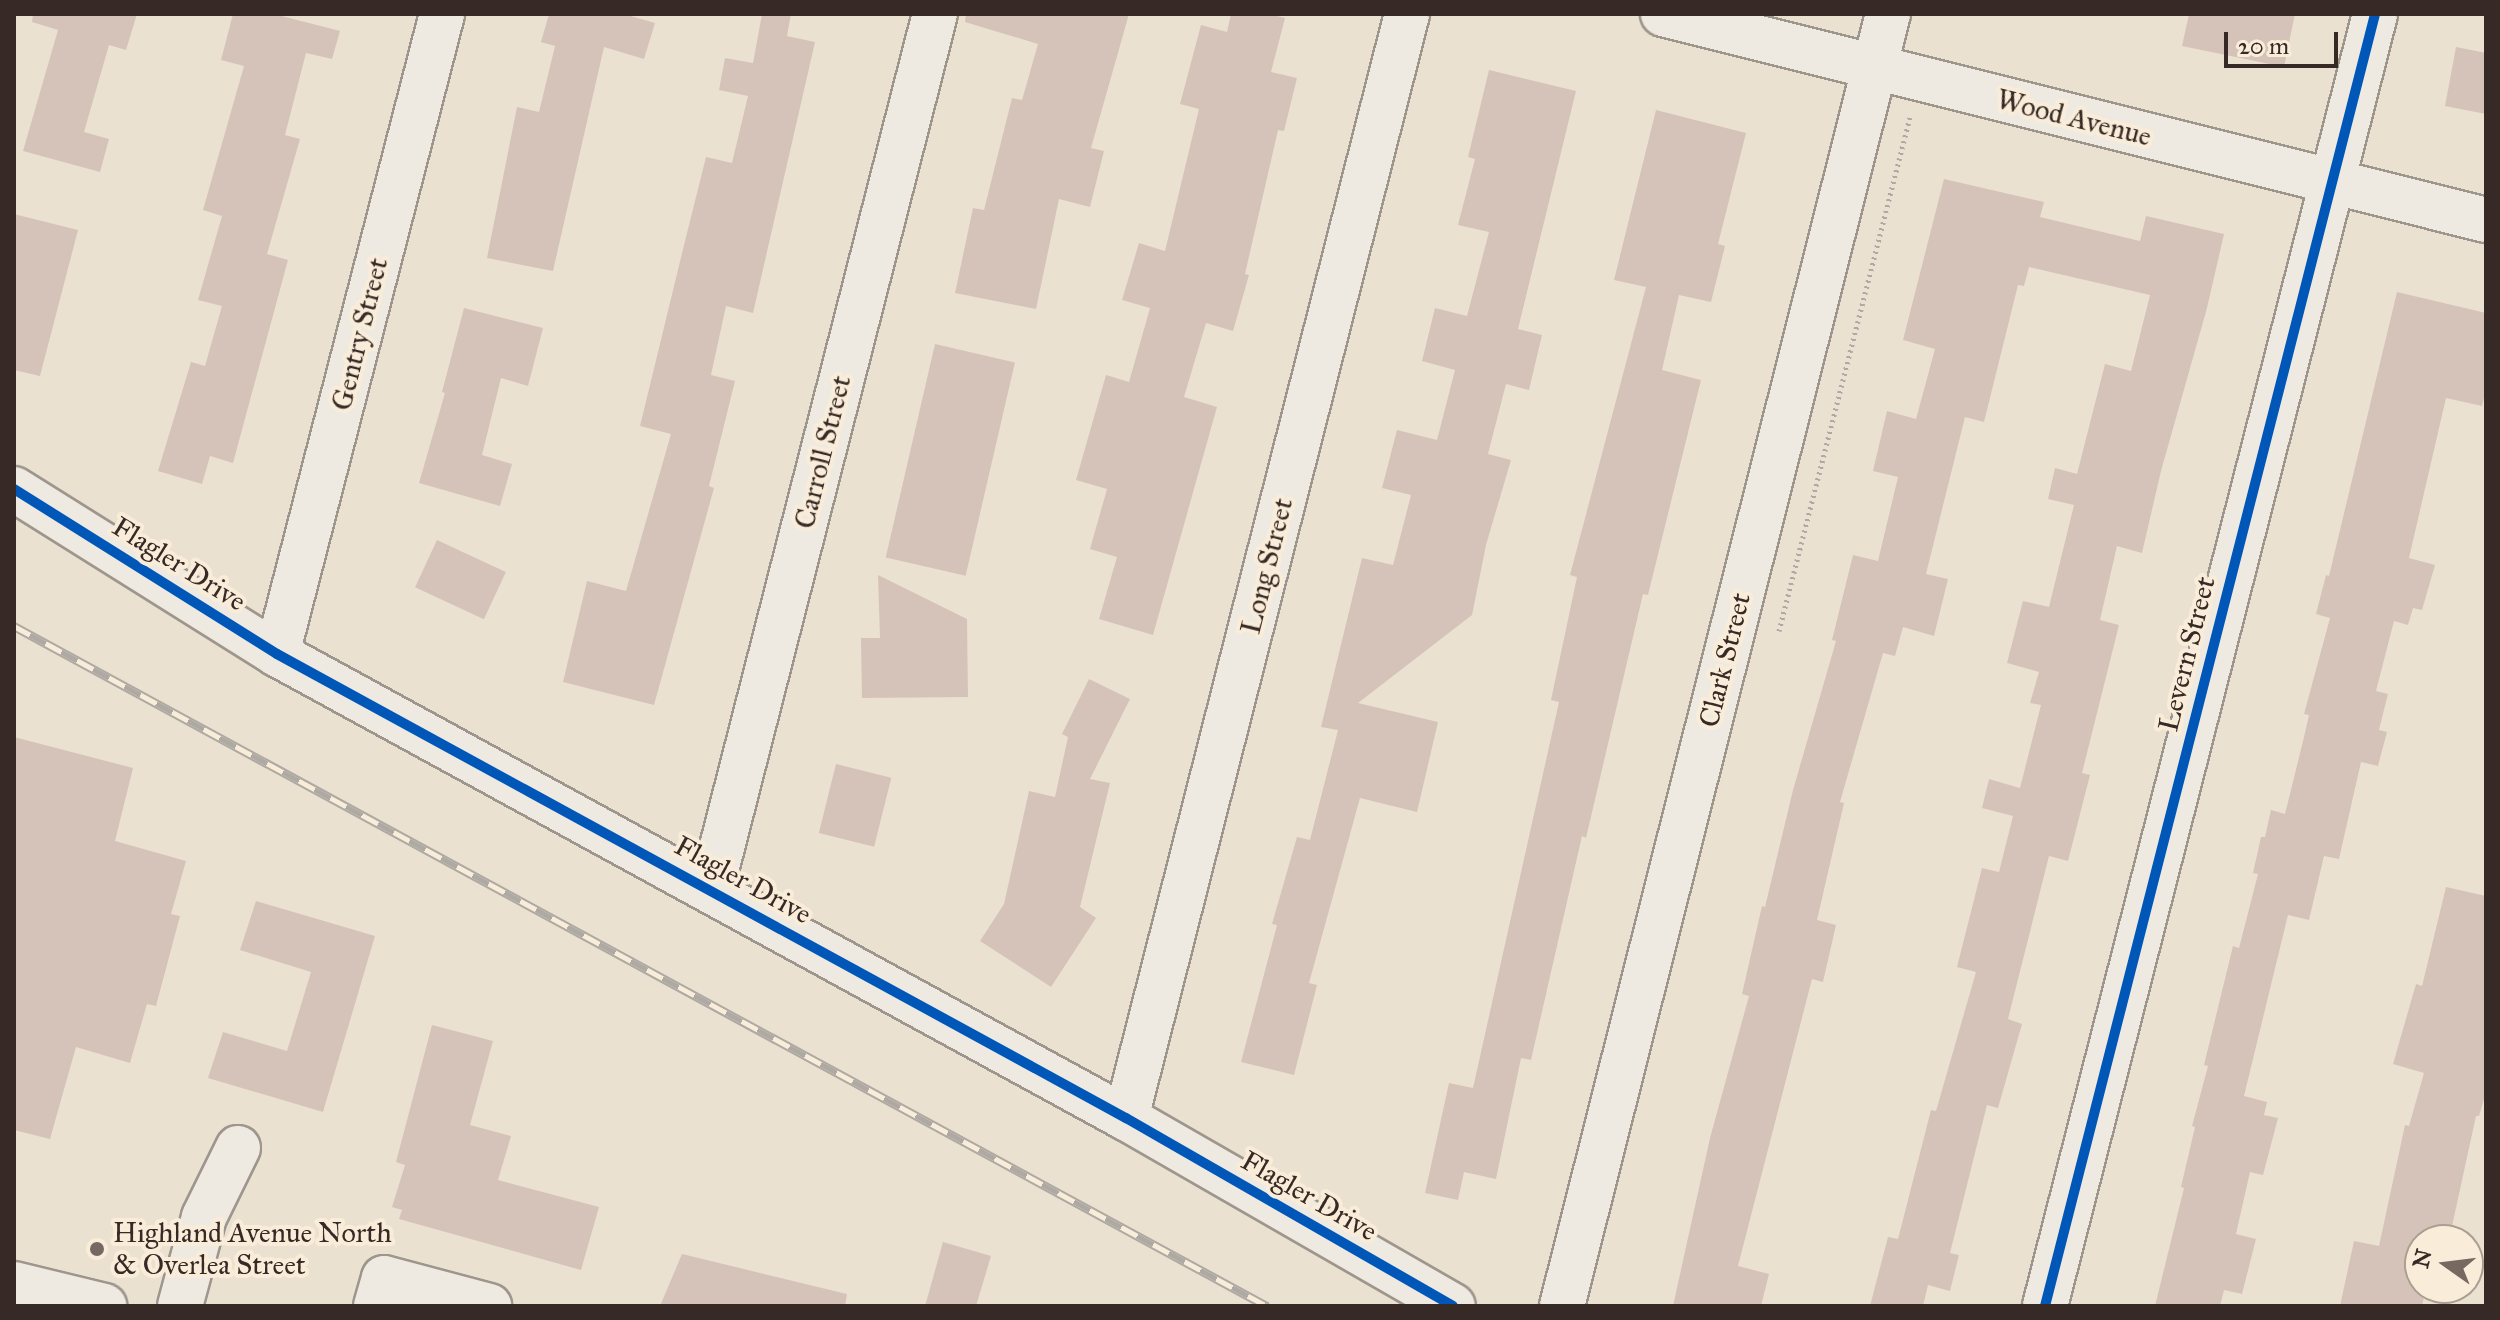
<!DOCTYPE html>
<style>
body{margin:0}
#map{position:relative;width:2500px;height:1320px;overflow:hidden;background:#ebe1d1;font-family:"IM FELL Great Primer",serif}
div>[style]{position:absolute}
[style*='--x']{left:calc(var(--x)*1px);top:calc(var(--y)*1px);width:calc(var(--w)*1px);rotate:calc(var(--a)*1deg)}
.building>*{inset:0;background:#d5c3ba;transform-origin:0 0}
.path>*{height:5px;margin-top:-2.5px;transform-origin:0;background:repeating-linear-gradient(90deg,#aea9a2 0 2px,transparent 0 6px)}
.roads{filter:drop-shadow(2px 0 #9e968d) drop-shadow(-2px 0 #9e968d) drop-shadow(0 2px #9e968d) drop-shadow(0 -2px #9e968d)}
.minor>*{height:44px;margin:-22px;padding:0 22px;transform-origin:22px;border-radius:22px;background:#eeeae1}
.rail>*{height:9px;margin-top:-4.5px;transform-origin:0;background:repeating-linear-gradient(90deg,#f9edda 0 18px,#aea9a2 0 36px);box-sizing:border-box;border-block:2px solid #aea9a2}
.cycleway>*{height:10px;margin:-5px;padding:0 5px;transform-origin:5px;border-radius:5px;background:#0057b8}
.dots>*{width:22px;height:22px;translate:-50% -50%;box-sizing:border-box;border:4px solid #f9edda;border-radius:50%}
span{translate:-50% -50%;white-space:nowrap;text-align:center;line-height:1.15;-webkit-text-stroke:8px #f9edda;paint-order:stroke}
.street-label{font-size:28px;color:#372925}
.poi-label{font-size:28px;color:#372925}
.left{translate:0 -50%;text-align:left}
.frame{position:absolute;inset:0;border:16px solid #372925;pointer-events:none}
.north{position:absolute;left:2404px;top:1224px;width:80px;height:80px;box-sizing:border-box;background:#f9edda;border:2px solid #ab9f92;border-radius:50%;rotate:284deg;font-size:22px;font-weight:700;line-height:32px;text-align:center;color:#372925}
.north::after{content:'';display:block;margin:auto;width:28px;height:36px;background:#766961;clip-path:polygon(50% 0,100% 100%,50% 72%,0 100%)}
.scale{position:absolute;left:2224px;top:32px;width:114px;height:36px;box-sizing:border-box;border:4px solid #372925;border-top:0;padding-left:10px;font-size:24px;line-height:28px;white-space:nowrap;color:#372925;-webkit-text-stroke:6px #f9edda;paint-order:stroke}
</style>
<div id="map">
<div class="building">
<div style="clip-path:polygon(33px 14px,137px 14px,126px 50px,109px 45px,84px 132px,109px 139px,100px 172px,23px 151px,58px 30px,32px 22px)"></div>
<div style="clip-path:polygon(233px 14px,274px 14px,340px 31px,332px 59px,306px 53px,285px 135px,300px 139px,267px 254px,288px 260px,233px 463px,210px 456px,202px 484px,158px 471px,191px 362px,205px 366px,222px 306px,198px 300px,222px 216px,203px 210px,244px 66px,221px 60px)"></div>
<div style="clip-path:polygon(549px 14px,624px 14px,655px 23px,644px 59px,604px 47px,553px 271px,487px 258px,517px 107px,539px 112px,555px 46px,541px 42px)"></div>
<div style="clip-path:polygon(762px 14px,791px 14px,787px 36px,815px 42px,753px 313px,726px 306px,711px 375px,735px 381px,709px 486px,714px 488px,654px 705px,563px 682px,587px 581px,626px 591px,671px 434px,640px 426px,685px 241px,706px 157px,732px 163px,748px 96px,719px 90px,725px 58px,753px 63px)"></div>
<div style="clip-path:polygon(966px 14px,1129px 14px,1091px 148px,1104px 151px,1090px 207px,1059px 199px,1036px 309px,955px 293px,973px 208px,984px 210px,1012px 98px,1022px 100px,1038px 44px,965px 22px)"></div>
<div style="clip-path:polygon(1231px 14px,1269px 14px,1285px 18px,1271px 72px,1297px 78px,1284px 131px,1278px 130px,1245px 274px,1249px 275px,1233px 331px,1206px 323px,1184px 397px,1217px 407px,1153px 635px,1099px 619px,1117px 557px,1090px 549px,1107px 489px,1076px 480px,1106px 375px,1129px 382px,1150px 308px,1122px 300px,1139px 243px,1165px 251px,1199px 109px,1180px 104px,1201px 25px,1227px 32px)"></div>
<div style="clip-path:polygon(2189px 14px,2295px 14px,2284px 67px,2182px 46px)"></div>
<div style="clip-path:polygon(2456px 47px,2486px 53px,2486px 114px,2445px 106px)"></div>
<div style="clip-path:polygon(1489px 70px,1576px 91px,1518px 329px,1542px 335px,1529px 390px,1506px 384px,1488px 454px,1511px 460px,1486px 545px,1472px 615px,1358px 703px,1438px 722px,1417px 812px,1360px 798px,1309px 983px,1317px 985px,1294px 1075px,1241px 1062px,1277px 925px,1272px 924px,1297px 837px,1310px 840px,1338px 730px,1321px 727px,1362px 558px,1393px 565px,1411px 495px,1382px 488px,1397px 430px,1437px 440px,1455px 370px,1422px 361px,1435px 308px,1467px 316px,1489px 232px,1458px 225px,1475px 159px,1468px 157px)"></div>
<div style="clip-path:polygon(1656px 110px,1746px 133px,1718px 244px,1725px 246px,1711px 302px,1679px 295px,1662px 370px,1701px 380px,1648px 595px,1643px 594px,1586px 838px,1582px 836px,1531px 1060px,1521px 1058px,1496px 1179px,1464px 1172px,1458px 1200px,1425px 1193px,1449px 1083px,1473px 1088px,1559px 702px,1551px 700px,1577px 577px,1570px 575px,1646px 287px,1614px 280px)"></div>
<div style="clip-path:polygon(1944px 179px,2044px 202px,2040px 217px,2140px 241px,2146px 216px,2224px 234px,2207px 308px,2161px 471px,2142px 553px,2117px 546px,2100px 620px,2119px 625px,2082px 773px,2090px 775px,2068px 861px,2049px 856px,2008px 1019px,2022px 1024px,1998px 1108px,1987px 1105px,1950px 1253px,1959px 1255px,1950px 1291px,1928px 1285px,1923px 1306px,1870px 1306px,1888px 1237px,1898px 1239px,1931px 1110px,1936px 1111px,1976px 972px,1957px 967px,1982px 868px,1999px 872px,2013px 816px,1982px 808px,1989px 779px,2020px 788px,2041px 705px,2030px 703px,2039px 672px,2007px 663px,2023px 601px,2049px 607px,2074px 505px,2048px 499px,2055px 468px,2077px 474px,2105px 364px,2131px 371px,2150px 295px,2029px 267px,2024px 286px,2018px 285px,1984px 422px,1965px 417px,1926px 574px,1948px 579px,1934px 636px,1903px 627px,1895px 656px,1883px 653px,1840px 802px,1844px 803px,1817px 920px,1836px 925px,1823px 982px,1812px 979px,1738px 1266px,1769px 1274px,1761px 1306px,1673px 1306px,1710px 1138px,1749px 996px,1742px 994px,1762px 906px,1765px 907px,1793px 790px,1836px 641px,1832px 640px,1853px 555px,1878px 561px,1898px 477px,1873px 471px,1887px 411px,1916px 419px,1935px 349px,1903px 340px)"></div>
<div style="clip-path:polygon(14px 214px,78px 230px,40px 376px,14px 370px)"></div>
<div style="clip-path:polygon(2397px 292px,2486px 313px,2486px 389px,2482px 406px,2446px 398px,2409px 558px,2435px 565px,2422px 610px,2413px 608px,2408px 625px,2394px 621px,2376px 691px,2388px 694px,2379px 730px,2387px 732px,2378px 766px,2361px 762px,2339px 859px,2324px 856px,2309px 920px,2288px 915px,2244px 1096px,2267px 1102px,2264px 1115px,2278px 1118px,2263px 1175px,2250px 1172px,2236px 1234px,2256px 1239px,2242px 1294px,2224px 1290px,2220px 1306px,2155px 1306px,2184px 1188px,2181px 1187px,2195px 1127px,2192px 1126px,2208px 1066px,2204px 1065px,2233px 946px,2239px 948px,2258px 874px,2253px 873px,2261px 837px,2265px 837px,2271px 810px,2285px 814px,2304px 737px,2309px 715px,2304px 714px,2330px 618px,2316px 614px,2326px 575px,2329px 576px)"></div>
<div style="clip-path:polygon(464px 308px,543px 328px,528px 386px,501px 378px,482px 455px,512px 464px,500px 506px,419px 483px,445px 393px,442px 392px)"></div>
<div style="left:935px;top:344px;width:82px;height:219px;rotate:13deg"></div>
<div style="left:437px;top:540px;width:76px;height:52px;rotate:25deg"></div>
<div style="clip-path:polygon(878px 575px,967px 619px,968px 697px,862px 698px,861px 638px,880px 638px)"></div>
<div style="clip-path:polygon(1089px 679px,1130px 699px,1090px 779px,1110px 783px,1080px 907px,1096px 918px,1051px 987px,980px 941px,1004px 904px,1029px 791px,1055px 797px,1068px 737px,1062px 734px)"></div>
<div style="clip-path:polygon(14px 737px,133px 768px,115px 841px,186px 861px,171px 914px,180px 916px,156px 1006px,147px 1004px,130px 1063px,76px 1047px,50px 1139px,14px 1130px)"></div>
<div style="left:836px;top:764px;width:57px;height:71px;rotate:14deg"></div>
<div style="clip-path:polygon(2446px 887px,2486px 896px,2486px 1092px,2479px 1116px,2476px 1116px,2449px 1240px,2420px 1240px,2420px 1288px,2426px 1288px,2422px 1306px,2340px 1306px,2354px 1241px,2379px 1246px,2405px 1125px,2409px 1126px,2424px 1073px,2393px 1064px,2416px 984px,2422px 986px)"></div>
<div style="clip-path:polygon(256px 901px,375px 936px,323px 1112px,208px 1078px,223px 1032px,287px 1051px,311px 972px,240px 950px)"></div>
<div style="clip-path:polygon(432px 1025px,493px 1041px,470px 1125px,511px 1136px,498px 1180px,599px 1207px,581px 1270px,399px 1219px,402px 1210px,392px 1207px,405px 1165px,396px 1162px)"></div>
<div style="clip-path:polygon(943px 1242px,991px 1256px,976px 1306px,925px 1306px)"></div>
<div style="clip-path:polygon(682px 1254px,847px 1294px,845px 1306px,660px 1306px)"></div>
</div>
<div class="path">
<div style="--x:1779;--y:631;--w:530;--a:-75.7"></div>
</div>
<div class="roads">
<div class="minor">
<div style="--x:1663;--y:14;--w:848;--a:14.05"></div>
<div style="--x:14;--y:489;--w:310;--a:32.1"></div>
<div style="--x:277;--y:654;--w:968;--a:28.66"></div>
<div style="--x:1126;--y:1118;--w:377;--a:29.9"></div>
<div style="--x:277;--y:654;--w:661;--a:-75.54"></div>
<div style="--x:711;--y:890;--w:904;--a:-75.66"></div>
<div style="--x:1126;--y:1118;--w:1139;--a:-75.72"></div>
<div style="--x:14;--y:1284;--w:93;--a:13.7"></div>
<div style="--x:180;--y:1306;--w:92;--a:-74.9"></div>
<div style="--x:204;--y:1217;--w:77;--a:-63.8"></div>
<div style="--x:376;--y:1306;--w:29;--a:-74"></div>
<div style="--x:384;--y:1278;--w:109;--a:14.9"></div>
<div style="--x:1562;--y:1306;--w:1332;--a:-75.84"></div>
<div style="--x:2045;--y:1306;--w:1333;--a:-75.67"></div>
</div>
</div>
<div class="rail">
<div style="--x:14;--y:626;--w:1426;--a:28.49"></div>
</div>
<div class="cycleway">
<div style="--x:14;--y:489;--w:310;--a:32.1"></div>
<div style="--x:277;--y:654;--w:968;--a:28.66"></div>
<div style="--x:1126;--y:1118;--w:377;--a:29.9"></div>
<div style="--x:2045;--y:1306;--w:1333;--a:-75.67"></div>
</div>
<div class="dots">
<div style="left:97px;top:1249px;background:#766961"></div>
</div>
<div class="street-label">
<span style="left:2074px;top:118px;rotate:14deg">Wood Avenue</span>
<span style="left:360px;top:334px;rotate:-76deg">Gentry Street</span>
<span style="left:823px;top:452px;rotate:-76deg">Carroll Street</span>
<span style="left:179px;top:564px;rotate:32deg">Flagler Drive</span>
<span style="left:1267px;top:566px;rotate:-76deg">Long Street</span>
<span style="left:2187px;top:654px;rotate:-76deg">Levern Street</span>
<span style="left:1725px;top:660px;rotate:-76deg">Clark Street</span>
<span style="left:743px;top:880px;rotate:29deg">Flagler Drive</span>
<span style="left:1309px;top:1196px;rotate:30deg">Flagler Drive</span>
</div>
<div class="poi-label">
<span class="left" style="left:113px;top:1249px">Highland Avenue North<br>&amp; Overlea Street</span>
</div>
<div class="frame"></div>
<div class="north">N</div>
<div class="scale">20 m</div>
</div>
